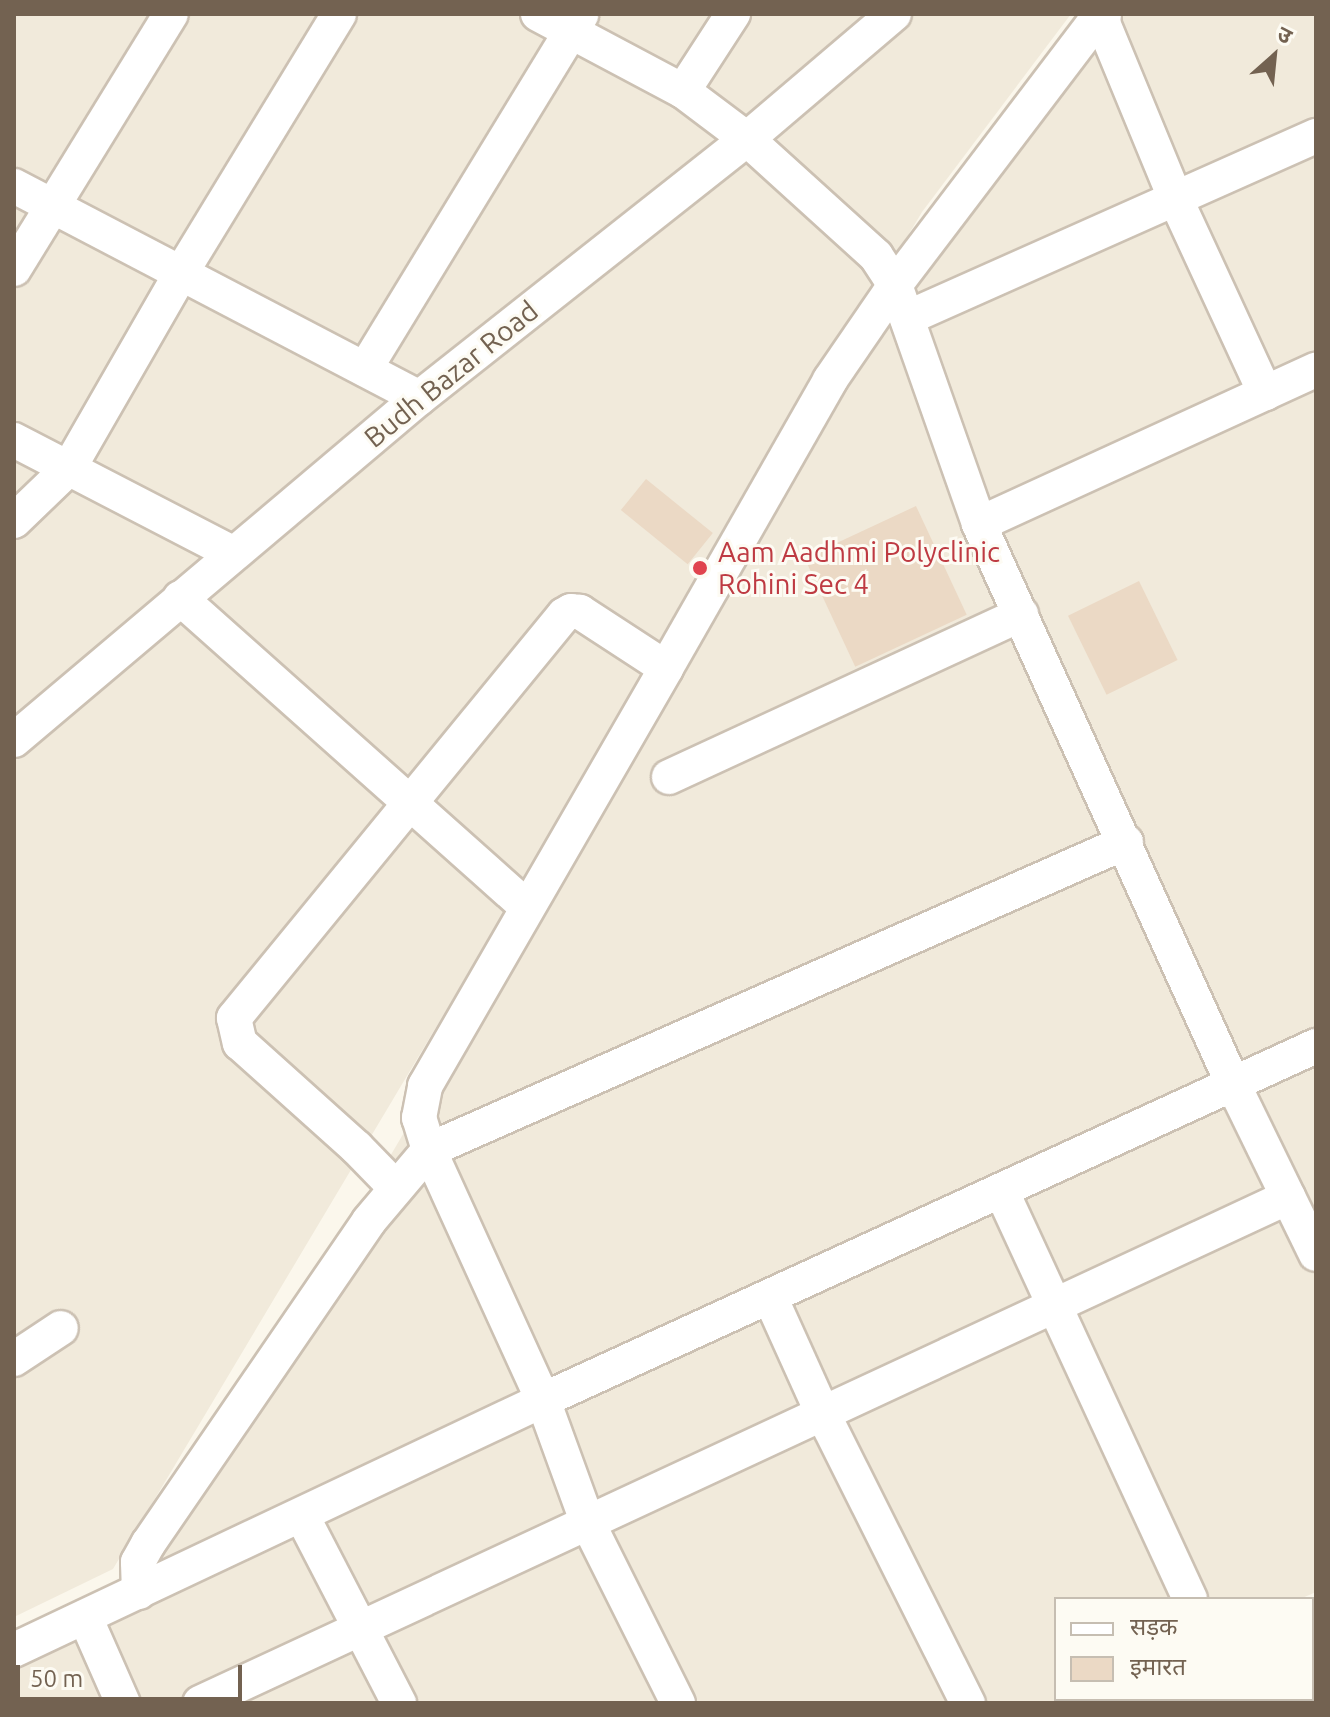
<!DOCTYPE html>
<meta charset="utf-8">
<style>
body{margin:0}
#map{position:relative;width:1330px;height:1717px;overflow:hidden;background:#fbf7ec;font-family:Ubuntu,"Noto Sans Devanagari",sans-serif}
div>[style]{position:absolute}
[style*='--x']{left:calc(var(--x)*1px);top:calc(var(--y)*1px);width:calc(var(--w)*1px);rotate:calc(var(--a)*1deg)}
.residential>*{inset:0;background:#f1eadb}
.building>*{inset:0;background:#ebd9c5;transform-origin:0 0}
.roads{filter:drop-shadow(2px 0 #ccc1b3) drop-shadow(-2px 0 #ccc1b3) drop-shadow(0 2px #ccc1b3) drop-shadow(0 -2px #ccc1b3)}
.minor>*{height:34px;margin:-17px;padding:0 17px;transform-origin:17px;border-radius:17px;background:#fff}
.dots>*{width:22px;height:22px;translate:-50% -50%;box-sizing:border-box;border:4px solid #fdfbf3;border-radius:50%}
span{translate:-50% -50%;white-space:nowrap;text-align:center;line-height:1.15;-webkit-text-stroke:6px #fdfbf3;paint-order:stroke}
.street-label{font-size:28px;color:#736251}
.health-label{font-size:28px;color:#be3a42}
.left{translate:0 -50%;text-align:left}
.frame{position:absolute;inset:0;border:16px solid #736251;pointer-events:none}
.legend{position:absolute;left:1054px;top:1597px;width:260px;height:104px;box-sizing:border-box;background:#fdfbf3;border:2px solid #c6beb2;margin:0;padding:10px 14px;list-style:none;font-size:24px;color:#736251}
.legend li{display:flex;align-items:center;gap:16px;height:40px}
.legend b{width:40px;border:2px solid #c6beb2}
.north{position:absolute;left:1234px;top:16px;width:80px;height:80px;-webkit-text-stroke:6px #fdfbf3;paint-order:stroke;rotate:27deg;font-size:22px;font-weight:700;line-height:32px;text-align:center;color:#736251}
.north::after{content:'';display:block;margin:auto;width:28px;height:36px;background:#736251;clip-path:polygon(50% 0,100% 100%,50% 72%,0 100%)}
.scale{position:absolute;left:16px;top:1665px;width:226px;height:36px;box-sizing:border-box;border:4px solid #736251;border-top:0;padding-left:10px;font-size:24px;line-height:28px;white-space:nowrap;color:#736251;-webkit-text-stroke:6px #fdfbf3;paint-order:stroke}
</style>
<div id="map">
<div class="residential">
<div style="clip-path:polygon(14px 14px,1071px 14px,922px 212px,113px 1569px,14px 1617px)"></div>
<div style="clip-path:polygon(1094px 14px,1316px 14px,1316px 1592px,1300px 1599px,1056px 1599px,1056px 1699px,1082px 1699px,1074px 1703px,14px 1703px,14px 1669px,118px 1619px,800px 459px,1038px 83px)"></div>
</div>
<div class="building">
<div style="left:646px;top:479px;width:86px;height:40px;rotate:39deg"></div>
<div style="left:916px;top:506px;width:120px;height:123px;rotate:65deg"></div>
<div style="left:1139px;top:581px;width:88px;height:79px;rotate:64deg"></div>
</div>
<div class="roads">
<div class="minor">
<div style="--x:538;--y:14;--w:164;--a:28"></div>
<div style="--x:683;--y:91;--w:80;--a:36.9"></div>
<div style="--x:747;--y:139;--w:174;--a:42.2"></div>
<div style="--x:876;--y:256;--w:35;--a:57"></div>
<div style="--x:895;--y:285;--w:253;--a:70.6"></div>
<div style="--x:979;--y:524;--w:615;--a:65.6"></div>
<div style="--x:1233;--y:1084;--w:189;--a:64"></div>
<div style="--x:1104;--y:14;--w:9;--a:96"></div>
<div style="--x:1103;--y:23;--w:191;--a:67.6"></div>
<div style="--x:1176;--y:200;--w:213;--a:65.2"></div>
<div style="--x:683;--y:91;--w:92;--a:-57"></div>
<div style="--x:14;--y:186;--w:457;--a:27.6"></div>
<div style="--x:14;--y:269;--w:299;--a:-58.4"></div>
<div style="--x:907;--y:318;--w:448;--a:-24"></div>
<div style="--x:365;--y:369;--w:415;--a:-58.6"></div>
<div style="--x:14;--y:440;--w:246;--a:27.4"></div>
<div style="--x:14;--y:521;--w:76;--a:-43.9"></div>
<div style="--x:69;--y:468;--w:225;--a:-60.1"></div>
<div style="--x:181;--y:273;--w:303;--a:-58.6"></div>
<div style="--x:979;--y:524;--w:371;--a:-24.6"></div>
<div style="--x:180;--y:598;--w:463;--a:41.7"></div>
<div style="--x:666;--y:668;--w:331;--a:-60.3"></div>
<div style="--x:830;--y:380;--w:115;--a:-55.6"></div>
<div style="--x:895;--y:285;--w:340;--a:-52.8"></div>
<div style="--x:14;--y:740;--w:530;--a:-40.18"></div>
<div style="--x:419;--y:398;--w:418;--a:-38.3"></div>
<div style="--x:747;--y:139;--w:193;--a:-40.4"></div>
<div style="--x:669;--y:777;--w:388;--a:-24.8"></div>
<div style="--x:1002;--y:1192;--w:448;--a:65.2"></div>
<div style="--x:771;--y:1299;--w:124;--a:65.7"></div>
<div style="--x:822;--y:1412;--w:326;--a:63.4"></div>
<div style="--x:14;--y:1359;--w:56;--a:-33.4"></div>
<div style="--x:302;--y:1516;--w:211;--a:62.6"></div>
<div style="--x:139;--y:1592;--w:30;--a:-92"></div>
<div style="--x:138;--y:1562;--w:21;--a:-61"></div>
<div style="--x:148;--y:1544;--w:391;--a:-55.6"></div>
<div style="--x:369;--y:1221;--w:93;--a:-49.8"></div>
<div style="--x:429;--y:1150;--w:34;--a:-107"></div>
<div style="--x:419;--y:1118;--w:33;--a:-79"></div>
<div style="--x:425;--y:1086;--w:482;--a:-60"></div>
<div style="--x:666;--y:668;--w:103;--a:-146.9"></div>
<div style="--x:580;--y:612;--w:9;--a:-174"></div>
<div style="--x:571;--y:611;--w:8;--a:150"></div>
<div style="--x:564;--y:615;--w:521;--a:129.31"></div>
<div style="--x:234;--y:1018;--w:26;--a:77"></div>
<div style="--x:240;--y:1043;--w:157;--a:41.9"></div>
<div style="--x:357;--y:1148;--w:53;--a:45.8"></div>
<div style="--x:85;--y:1617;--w:94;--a:66.2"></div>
<div style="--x:14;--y:1650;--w:585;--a:-25.29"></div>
<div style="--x:543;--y:1400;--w:850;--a:-24.61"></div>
<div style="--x:1312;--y:1658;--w:4;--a:-27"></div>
<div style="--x:200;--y:1703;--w:1200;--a:-24.94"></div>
<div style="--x:678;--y:1703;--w:203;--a:-116.6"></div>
<div style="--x:587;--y:1521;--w:129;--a:-110"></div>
<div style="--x:543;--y:1400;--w:275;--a:-114.5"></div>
<div style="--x:429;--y:1150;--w:762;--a:-23.84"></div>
<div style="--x:1210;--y:1703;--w:10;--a:-24"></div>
</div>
</div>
<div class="dots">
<div style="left:700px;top:568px;background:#e0444e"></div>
</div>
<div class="street-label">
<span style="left:451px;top:374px;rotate:-39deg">Budh Bazar Road</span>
</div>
<div class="health-label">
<span class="left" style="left:718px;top:568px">Aam Aadhmi Polyclinic<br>Rohini Sec 4</span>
</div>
<div class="frame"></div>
<ul class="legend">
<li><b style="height:10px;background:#fff"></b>सड़क</li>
<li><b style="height:22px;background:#ebd9c5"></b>इमारत</li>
</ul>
<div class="north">उ</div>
<div class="scale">50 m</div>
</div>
